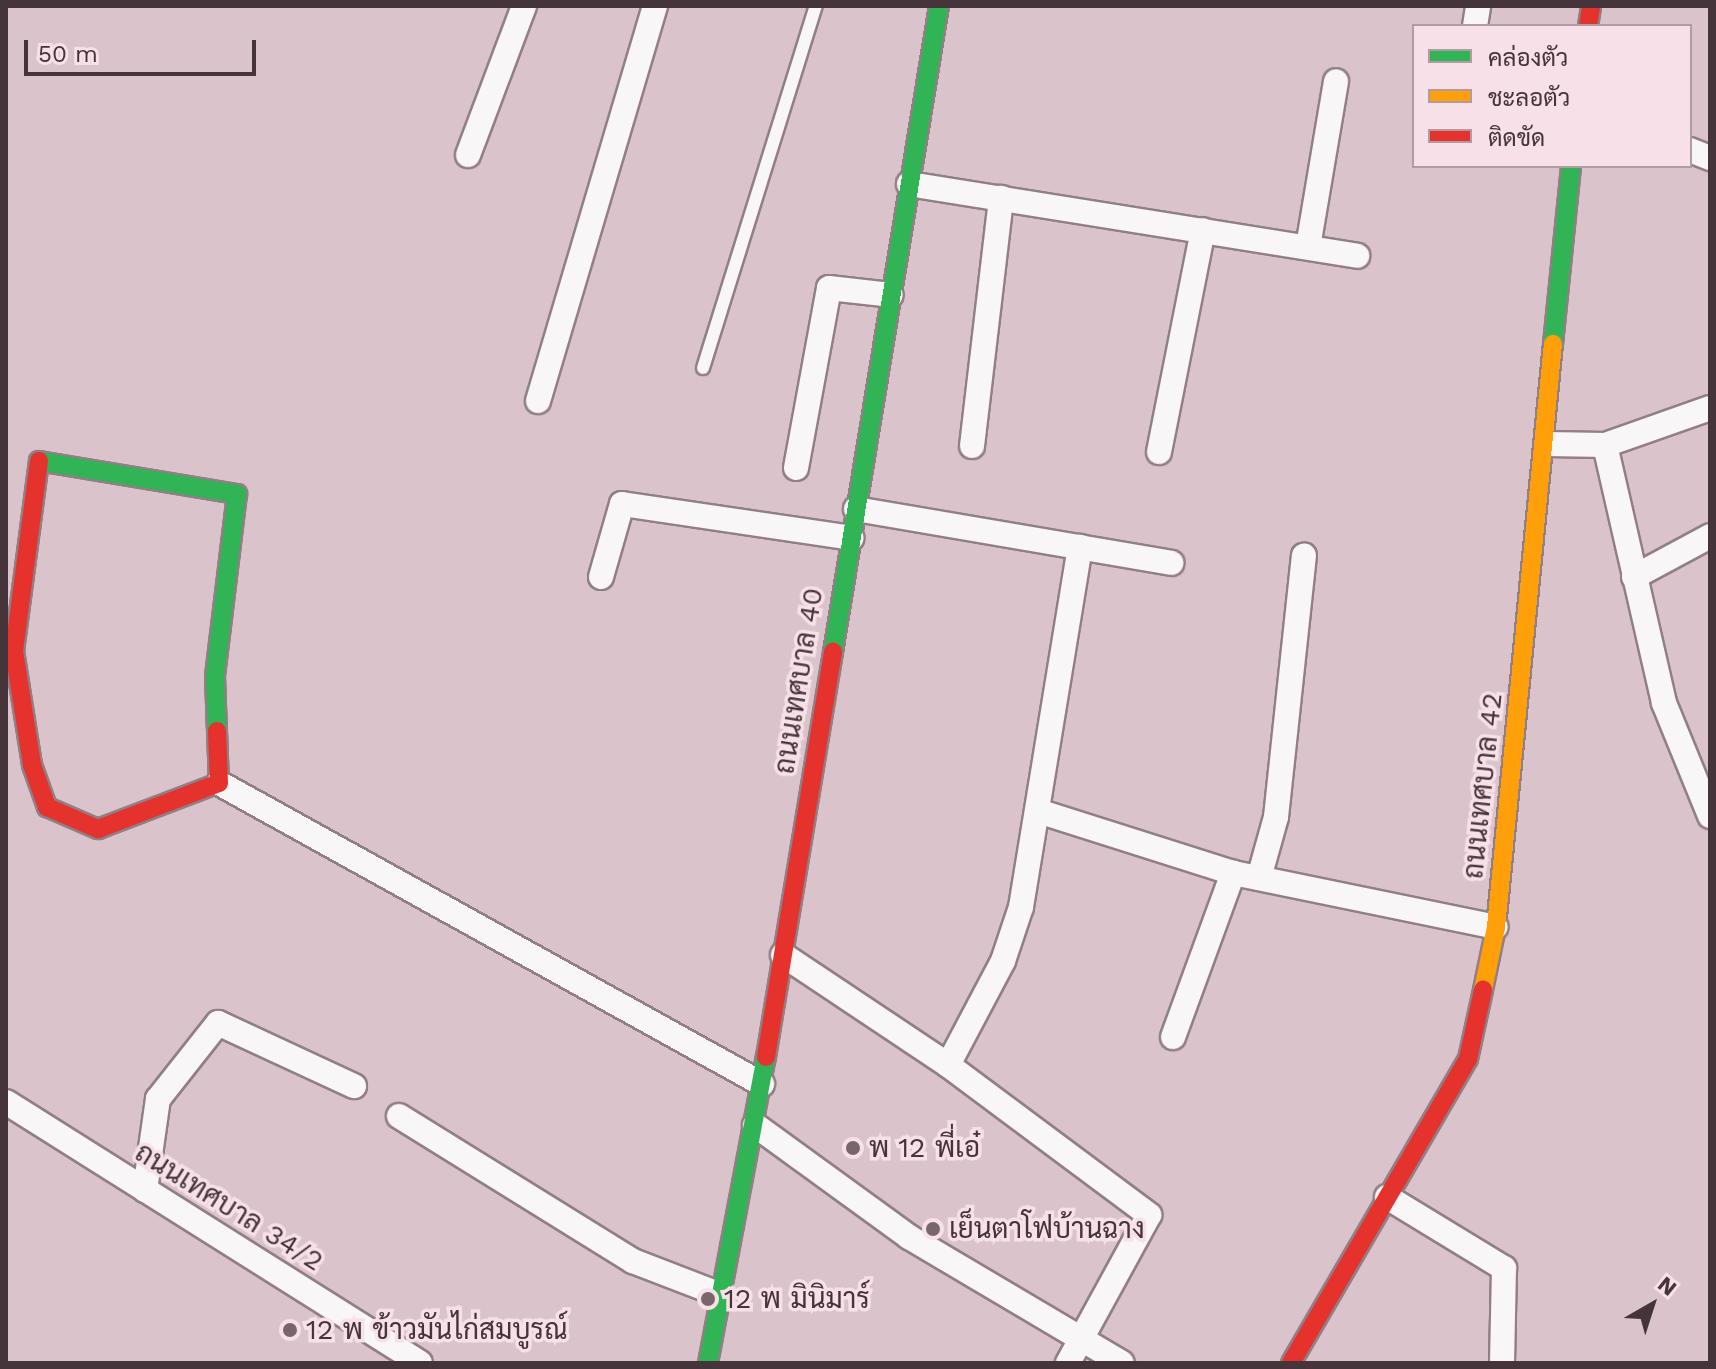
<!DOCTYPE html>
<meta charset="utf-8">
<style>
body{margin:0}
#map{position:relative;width:1716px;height:1369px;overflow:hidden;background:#dac3ca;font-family:"Work Sans",Sarabun,sans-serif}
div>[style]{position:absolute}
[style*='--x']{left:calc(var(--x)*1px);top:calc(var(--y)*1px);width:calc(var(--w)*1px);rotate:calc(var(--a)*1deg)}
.roads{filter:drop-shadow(2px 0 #917f85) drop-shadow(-2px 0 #917f85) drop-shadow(0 2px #917f85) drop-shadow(0 -2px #917f85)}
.lane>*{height:12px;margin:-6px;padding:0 6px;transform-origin:6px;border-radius:6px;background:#f9f6f7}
.street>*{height:24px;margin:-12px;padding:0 12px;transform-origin:12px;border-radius:12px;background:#f9f6f7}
.fast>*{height:18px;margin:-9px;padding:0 9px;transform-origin:9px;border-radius:9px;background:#30b455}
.slow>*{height:18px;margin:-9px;padding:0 9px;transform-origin:9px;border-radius:9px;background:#ff9f0a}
.jam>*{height:18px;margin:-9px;padding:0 9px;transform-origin:9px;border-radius:9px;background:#e5322d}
.dots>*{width:22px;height:22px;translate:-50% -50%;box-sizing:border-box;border:4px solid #f7e0e7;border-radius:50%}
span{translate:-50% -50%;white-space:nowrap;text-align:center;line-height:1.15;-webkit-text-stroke:7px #f7e0e7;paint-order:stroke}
.street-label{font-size:28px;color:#453439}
.poi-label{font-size:28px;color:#453439}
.left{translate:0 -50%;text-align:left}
.frame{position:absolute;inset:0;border:8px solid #453439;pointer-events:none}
.legend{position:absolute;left:1412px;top:24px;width:280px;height:144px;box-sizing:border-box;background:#f7e0e7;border:2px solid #b09ba1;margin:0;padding:10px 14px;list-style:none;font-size:24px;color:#453439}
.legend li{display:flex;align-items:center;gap:16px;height:40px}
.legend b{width:40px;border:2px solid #b09ba1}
.north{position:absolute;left:1612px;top:1265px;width:80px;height:80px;-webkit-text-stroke:6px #f7e0e7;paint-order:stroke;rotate:39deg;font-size:22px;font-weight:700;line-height:32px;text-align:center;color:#453439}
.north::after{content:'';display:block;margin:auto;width:28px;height:36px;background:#453439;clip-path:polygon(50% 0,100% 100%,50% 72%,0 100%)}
.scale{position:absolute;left:24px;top:40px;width:232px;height:36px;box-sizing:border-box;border:4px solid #453439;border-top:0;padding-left:10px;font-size:24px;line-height:28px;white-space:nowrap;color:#453439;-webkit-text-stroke:6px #f7e0e7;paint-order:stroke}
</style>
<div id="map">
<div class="roads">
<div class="lane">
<div style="--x:703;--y:368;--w:379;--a:-72.7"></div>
</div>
<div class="street">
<div style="--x:1475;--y:26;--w:20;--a:-81"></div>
<div style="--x:1690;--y:150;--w:22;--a:22"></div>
<div style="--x:468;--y:155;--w:159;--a:-69.4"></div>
<div style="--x:909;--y:184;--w:454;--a:9.1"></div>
<div style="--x:1308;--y:247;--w:168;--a:-80.4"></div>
<div style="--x:538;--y:401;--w:412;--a:-73.5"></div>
<div style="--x:1547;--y:444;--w:58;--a:1"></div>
<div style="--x:1605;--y:445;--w:111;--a:-19.4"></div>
<div style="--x:1605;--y:445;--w:265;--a:77.1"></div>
<div style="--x:1664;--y:703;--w:122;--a:67.8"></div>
<div style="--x:972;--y:446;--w:250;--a:-83.3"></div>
<div style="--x:1159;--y:452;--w:226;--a:-78.8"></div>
<div style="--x:796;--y:468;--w:183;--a:-79.6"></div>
<div style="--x:829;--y:288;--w:62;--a:6.4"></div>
<div style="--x:856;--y:509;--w:320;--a:9.7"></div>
<div style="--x:601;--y:577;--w:76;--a:-74"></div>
<div style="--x:622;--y:504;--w:232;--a:8.4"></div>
<div style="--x:1634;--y:577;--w:86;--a:-28.3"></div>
<div style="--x:219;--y:783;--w:621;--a:29"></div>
<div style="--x:1038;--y:811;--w:205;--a:17.6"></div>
<div style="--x:1233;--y:873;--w:268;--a:11.6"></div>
<div style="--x:1259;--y:878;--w:63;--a:-74.4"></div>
<div style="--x:1276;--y:817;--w:263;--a:-83.9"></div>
<div style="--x:783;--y:955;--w:198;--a:33.7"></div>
<div style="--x:948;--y:1065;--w:251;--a:36.7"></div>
<div style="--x:1149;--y:1215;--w:169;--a:118.7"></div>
<div style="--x:1173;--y:1037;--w:175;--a:-69.9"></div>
<div style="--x:948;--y:1065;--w:118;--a:-62.1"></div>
<div style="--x:1003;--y:961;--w:57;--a:-71.6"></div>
<div style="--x:1021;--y:907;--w:365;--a:-80.7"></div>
<div style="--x:6;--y:1102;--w:489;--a:32.2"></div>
<div style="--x:399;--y:1116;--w:275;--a:31.8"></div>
<div style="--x:633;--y:1261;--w:94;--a:21.1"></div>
<div style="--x:755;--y:1125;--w:190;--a:36"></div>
<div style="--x:909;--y:1237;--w:247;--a:30.6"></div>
<div style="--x:145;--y:1190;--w:92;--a:-81.9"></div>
<div style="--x:158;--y:1099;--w:97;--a:-51.7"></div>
<div style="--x:218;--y:1023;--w:150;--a:24.9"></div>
<div style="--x:1387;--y:1197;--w:137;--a:31.3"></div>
<div style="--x:1504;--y:1268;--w:95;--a:91.2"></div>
</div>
<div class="fast">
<div style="--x:1553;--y:344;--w:179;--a:-84.2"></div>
<div style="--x:39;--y:461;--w:201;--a:9.5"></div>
<div style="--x:237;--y:494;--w:184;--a:96.9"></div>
<div style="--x:215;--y:677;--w:54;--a:87.9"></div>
<div style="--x:833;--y:652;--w:655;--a:-80.68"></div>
<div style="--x:708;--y:1363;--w:311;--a:-79.3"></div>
</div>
<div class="slow">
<div style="--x:1483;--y:990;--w:64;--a:-78.3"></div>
<div style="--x:1496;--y:927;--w:586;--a:-84.42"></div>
</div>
<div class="jam">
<div style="--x:1588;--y:26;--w:20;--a:-81"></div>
<div style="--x:39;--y:461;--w:192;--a:97.5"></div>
<div style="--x:14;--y:651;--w:115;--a:81"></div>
<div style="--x:32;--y:765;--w:45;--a:70.3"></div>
<div style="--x:47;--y:807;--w:56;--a:23.3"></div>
<div style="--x:98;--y:829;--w:129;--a:-20.8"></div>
<div style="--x:219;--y:783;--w:52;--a:-92.2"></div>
<div style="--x:766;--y:1057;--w:411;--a:-80.6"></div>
<div style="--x:1291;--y:1363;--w:352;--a:-59.8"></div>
<div style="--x:1468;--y:1059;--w:71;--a:-77.7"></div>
</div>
</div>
<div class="dots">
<div style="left:853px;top:1148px;background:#79666c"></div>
<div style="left:933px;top:1229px;background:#79666c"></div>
<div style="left:708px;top:1299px;background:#79666c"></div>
<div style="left:290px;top:1330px;background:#79666c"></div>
</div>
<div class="street-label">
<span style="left:799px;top:681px;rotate:-81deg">ถนนเทศบาล 40</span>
<span style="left:1483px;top:786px;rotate:-84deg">ถนนเทศบาล 42</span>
<span style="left:229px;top:1207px;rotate:32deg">ถนนเทศบาล 34/2</span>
</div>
<div class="poi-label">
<span class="left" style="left:869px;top:1148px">พ 12 พี่เอ๋</span>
<span class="left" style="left:949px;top:1229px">เย็นตาโฟบ้านฉาง</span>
<span class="left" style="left:724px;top:1299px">12 พ มินิมาร์</span>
<span class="left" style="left:306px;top:1330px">12 พ ข้าวมันไก่สมบูรณ์</span>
</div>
<div class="frame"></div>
<ul class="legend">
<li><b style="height:10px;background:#30b455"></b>คล่องตัว</li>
<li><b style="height:10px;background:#ff9f0a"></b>ชะลอตัว</li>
<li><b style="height:10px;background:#e5322d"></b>ติดขัด</li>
</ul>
<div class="north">N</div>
<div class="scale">50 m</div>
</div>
